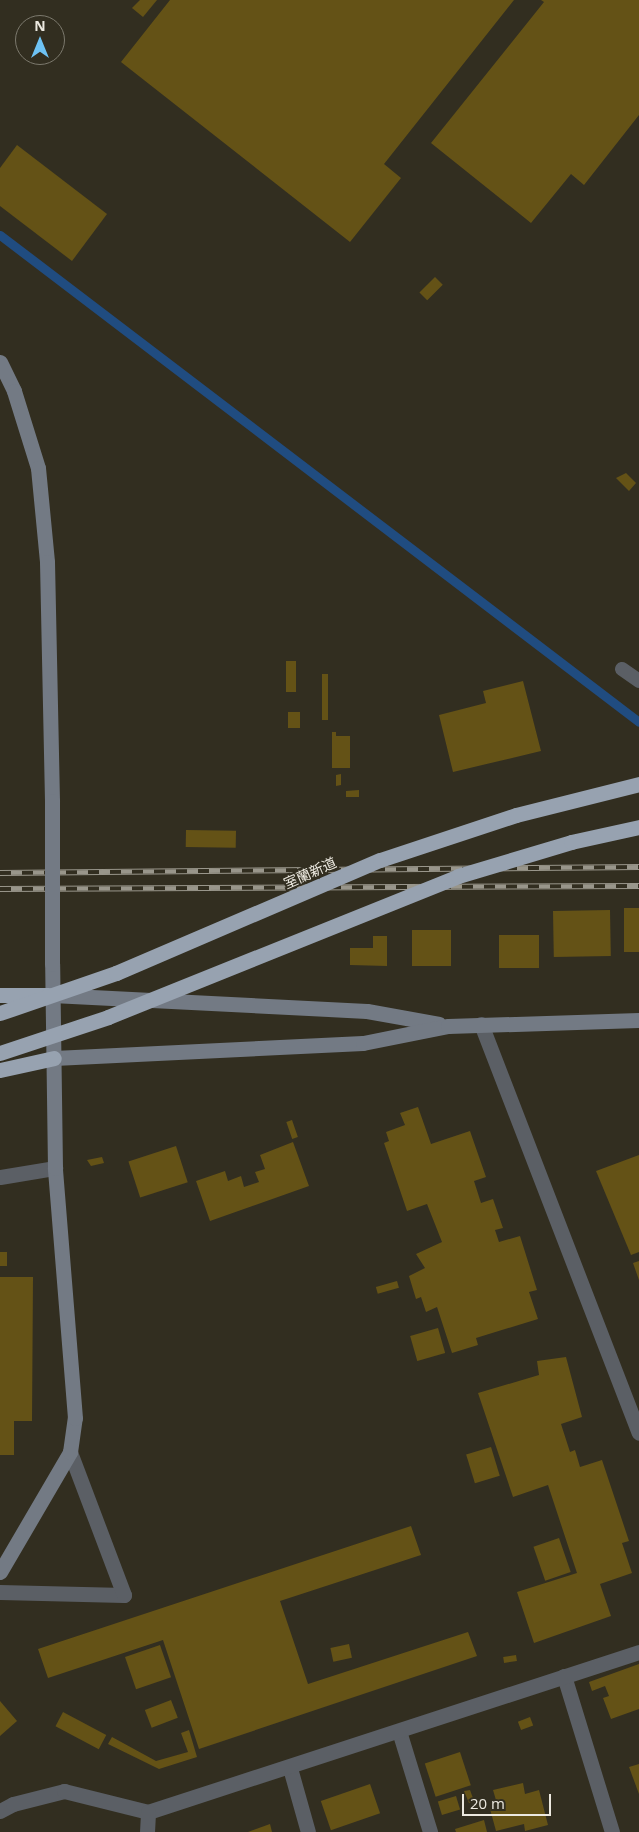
<!DOCTYPE html>
<meta charset="utf-8">
<style>
body{margin:0}
#map{position:relative;width:639px;height:1832px;overflow:hidden;background:#322e20;font-family:"Open Sans","Noto Sans JP",sans-serif}
div>[style]{position:absolute}
[style*='--x']{left:calc(var(--x)*1px);top:calc(var(--y)*1px);width:calc(var(--w)*1px);rotate:calc(var(--a)*1deg)}
.stream>*{height:9px;margin:-4.5px;padding:0 4.5px;transform-origin:4.5px;border-radius:4.5px;background:#204c80}
.building>*{inset:0;background:#645216;transform-origin:0 0}
.lane>*{height:14px;margin:-7px;padding:0 7px;transform-origin:7px;border-radius:7px;background:#5b5f65}
.street>*{height:15px;margin:-7.5px;padding:0 7.5px;transform-origin:7.5px;border-radius:7.5px;background:#5b5f65}
.secondary>*{height:15px;margin:-7.5px;padding:0 7.5px;transform-origin:7.5px;border-radius:7.5px;background:#737a84}
.highway>*{height:15px;margin:-7.5px;padding:0 7.5px;transform-origin:7.5px;border-radius:7.5px;background:#97a2b0}
.rail>*{height:5.5px;margin-top:-2.75px;transform-origin:0;background:repeating-linear-gradient(90deg,#322e20 0 11px,#99968b 0 22px);box-sizing:border-box;border-block:1px solid #99968b}
.secondary-bridge>*{height:15px;margin:-7.5px;padding:0 7.5px;transform-origin:7.5px;border-radius:7.5px;background:#737a84}
.highway-bridge>*{height:15px;margin:-7.5px;padding:0 7.5px;transform-origin:7.5px;border-radius:7.5px;background:#97a2b0}
span{translate:-50% -50%;white-space:nowrap;text-align:center;line-height:1.15;-webkit-text-stroke:4px #322e20;paint-order:stroke}
.street-label{font-size:14px;color:#ece9e0}
.north{position:absolute;left:15px;top:15px;width:50px;height:50px;box-sizing:border-box;background:#322e20;border:1px solid #7c796d;border-radius:50%;rotate:0deg;font-size:14px;font-weight:700;line-height:20px;text-align:center;color:#ece9e0}
.north::after{content:'';display:block;margin:auto;width:18px;height:22px;background:#6ec2f3;clip-path:polygon(50% 0,100% 100%,50% 72%,0 100%)}
.scale{position:absolute;left:462px;top:1794px;width:89px;height:22px;box-sizing:border-box;border:2px solid #ece9e0;border-top:0;padding-left:6px;font-size:15px;line-height:18px;white-space:nowrap;color:#ece9e0;-webkit-text-stroke:4px #322e20;paint-order:stroke}
</style>
<div id="map">
<div class="stream">
<div style="--x:0;--y:235;--w:803;--a:37.31"></div>
</div>
<div class="building">
<div style="clip-path:polygon(140px 0,157px 0,143px 17px,132px 8px)"></div>
<div style="clip-path:polygon(170px 0,514px 0,384px 164px,401px 178px,350px 242px,121px 62px)"></div>
<div style="clip-path:polygon(541px 0,639px 0,639px 115px,584px 185px,571px 174px,531px 223px,431px 143px,544px 2px)"></div>
<div style="clip-path:polygon(17px 145px,107px 214px,72px 261px,0 206px,0 168px)"></div>
<div style="left:435px;top:277px;width:11px;height:22px;rotate:45deg"></div>
<div style="clip-path:polygon(626px 473px,636px 483px,629px 491px,616px 478px)"></div>
<div style="left:286px;top:661px;width:10px;height:31px"></div>
<div style="left:322px;top:674px;width:6px;height:46px"></div>
<div style="clip-path:polygon(523px 681px,541px 751px,453px 772px,439px 715px,486px 703px,483px 691px)"></div>
<div style="left:288px;top:712px;width:12px;height:16px"></div>
<div style="clip-path:polygon(332px 732px,336px 732px,336px 736px,350px 736px,350px 768px,332px 768px)"></div>
<div style="clip-path:polygon(341px 774px,341px 785px,336px 786px,336px 775px)"></div>
<div style="clip-path:polygon(359px 790px,359px 797px,346px 797px,346px 791px)"></div>
<div style="left:186px;top:830px;width:50px;height:17px;rotate:1deg"></div>
<div style="left:624px;top:908px;width:15px;height:44px"></div>
<div style="left:610px;top:910px;width:46px;height:57px;rotate:89deg"></div>
<div style="left:412px;top:930px;width:39px;height:36px"></div>
<div style="left:499px;top:935px;width:40px;height:33px"></div>
<div style="clip-path:polygon(373px 936px,387px 936px,387px 966px,350px 965px,350px 948px,373px 948px)"></div>
<div style="clip-path:polygon(418px 1107px,431px 1144px,470px 1131px,486px 1177px,474px 1181px,481px 1203px,493px 1199px,503px 1228px,495px 1230px,499px 1242px,520px 1236px,537px 1290px,529px 1292px,538px 1319px,476px 1338px,478px 1345px,452px 1353px,437px 1307px,426px 1312px,421px 1297px,416px 1299px,409px 1276px,425px 1268px,416px 1254px,442px 1242px,427px 1204px,407px 1211px,384px 1143px,389px 1141px,386px 1132px,405px 1125px,400px 1113px)"></div>
<div style="left:292px;top:1120px;width:18px;height:6px;rotate:71deg"></div>
<div style="clip-path:polygon(293px 1142px,309px 1186px,210px 1221px,196px 1181px,225px 1171px,228px 1181px,241px 1176px,244px 1187px,259px 1182px,255px 1172px,265px 1169px,260px 1155px)"></div>
<div style="left:176px;top:1146px;width:38px;height:50px;rotate:72deg"></div>
<div style="clip-path:polygon(639px 1155px,639px 1252px,631px 1255px,596px 1171px)"></div>
<div style="clip-path:polygon(102px 1157px,104px 1163px,91px 1166px,87px 1160px)"></div>
<div style="left:0;top:1252px;width:7px;height:14px"></div>
<div style="clip-path:polygon(639px 1261px,639px 1280px,633px 1263px)"></div>
<div style="clip-path:polygon(0 1277px,33px 1277px,32px 1421px,14px 1421px,14px 1455px,0 1455px)"></div>
<div style="left:397px;top:1281px;width:7px;height:22px;rotate:74deg"></div>
<div style="left:438px;top:1328px;width:26px;height:29px;rotate:74deg"></div>
<div style="clip-path:polygon(566px 1357px,582px 1417px,561px 1424px,570px 1452px,575px 1450px,580px 1467px,602px 1460px,629px 1541px,622px 1543px,632px 1573px,600px 1584px,611px 1616px,534px 1643px,517px 1592px,577px 1573px,548px 1485px,513px 1497px,478px 1393px,539px 1375px,537px 1361px)"></div>
<div style="left:491px;top:1447px;width:30px;height:26px;rotate:73deg"></div>
<div style="clip-path:polygon(411px 1526px,421px 1555px,280px 1601px,308px 1684px,468px 1632px,477px 1656px,199px 1749px,163px 1640px,48px 1678px,38px 1649px)"></div>
<div style="left:559px;top:1538px;width:36px;height:27px;rotate:71deg"></div>
<div style="left:349px;top:1644px;width:14px;height:19px;rotate:78deg"></div>
<div style="left:160px;top:1645px;width:34px;height:37px;rotate:71deg"></div>
<div style="left:516px;top:1655px;width:6px;height:13px;rotate:81deg"></div>
<div style="clip-path:polygon(639px 1664px,639px 1709px,611px 1719px,603px 1698px,609px 1696px,605px 1686px,592px 1691px,589px 1682px)"></div>
<div style="left:171px;top:1700px;width:19px;height:28px;rotate:69deg"></div>
<div style="clip-path:polygon(0 1701px,17px 1721px,0 1736px)"></div>
<div style="left:63px;top:1712px;width:49px;height:16px;rotate:28deg"></div>
<div style="left:530px;top:1717px;width:9px;height:13px;rotate:69deg"></div>
<div style="clip-path:polygon(189px 1730px,197px 1757px,159px 1769px,108px 1744px,112px 1737px,156px 1761px,188px 1752px,181px 1733px)"></div>
<div style="left:460px;top:1752px;width:35px;height:37px;rotate:72deg"></div>
<div style="clip-path:polygon(639px 1764px,639px 1794px,629px 1767px)"></div>
<div style="clip-path:polygon(523px 1783px,525px 1794px,539px 1790px,548px 1825px,525px 1831px,524px 1824px,496px 1831px,490px 1809px,498px 1807px,493px 1790px)"></div>
<div style="left:370px;top:1784px;width:31px;height:52px;rotate:71deg"></div>
<div style="clip-path:polygon(470px 1790px,474px 1801px,469px 1803px,464px 1791px)"></div>
<div style="left:456px;top:1796px;width:14px;height:19px;rotate:73deg"></div>
<div style="clip-path:polygon(484px 1820px,487px 1832px,456px 1832px,455px 1829px)"></div>
<div style="clip-path:polygon(270px 1824px,272px 1832px,248px 1832px)"></div>
</div>
<div class="lane">
<div style="--x:622;--y:669;--w:21;--a:35"></div>
</div>
<div class="street">
<div style="--x:481;--y:1024;--w:438;--a:68.9"></div>
<div style="--x:0;--y:1177;--w:56;--a:-9.3"></div>
<div style="--x:0;--y:1592;--w:124;--a:1.4"></div>
<div style="--x:124;--y:1595;--w:153;--a:-110.7"></div>
<div style="--x:564;--y:1676;--w:163;--a:72.9"></div>
<div style="--x:399;--y:1731;--w:106;--a:72.9"></div>
<div style="--x:290;--y:1768;--w:66;--a:74.3"></div>
<div style="--x:0;--y:1811;--w:15;--a:-28"></div>
<div style="--x:13;--y:1804;--w:53;--a:-14.3"></div>
<div style="--x:64;--y:1791;--w:87;--a:14"></div>
<div style="--x:148;--y:1812;--w:516;--a:-18.05"></div>
<div style="--x:147;--y:1832;--w:20;--a:-87"></div>
</div>
<div class="secondary">
<div style="--x:0;--y:362;--w:32;--a:64"></div>
<div style="--x:14;--y:391;--w:81;--a:72.7"></div>
<div style="--x:38;--y:468;--w:94;--a:84.5"></div>
<div style="--x:47;--y:562;--w:239;--a:88.8"></div>
<div style="--x:52;--y:995;--w:315;--a:2.9"></div>
<div style="--x:367;--y:1011;--w:73;--a:10.2"></div>
<div style="--x:54;--y:1058;--w:309;--a:-2.8"></div>
<div style="--x:363;--y:1043;--w:87;--a:-11.3"></div>
<div style="--x:448;--y:1026;--w:191;--a:-1.8"></div>
<div style="--x:0;--y:1572;--w:139;--a:-59.7"></div>
<div style="--x:70;--y:1452;--w:34;--a:-82"></div>
<div style="--x:75;--y:1418;--w:251;--a:-94.6"></div>
<div style="--x:55;--y:1168;--w:204;--a:-90.8"></div>
</div>
<div class="highway">
<div style="--x:0;--y:995;--w:48;--a:0"></div>
<div style="--x:0;--y:1070;--w:55;--a:-12.5"></div>
</div>
<div class="rail">
<div style="--x:0;--y:873;--w:639;--a:-0.54"></div>
<div style="--x:0;--y:889;--w:639;--a:-0.27"></div>
</div>
<div class="secondary-bridge">
<div style="--x:52;--y:801;--w:163;--a:90"></div>
</div>
<div class="highway-bridge">
<div style="--x:0;--y:1013;--w:123;--a:-19"></div>
<div style="--x:116;--y:973;--w:287;--a:-23.2"></div>
<div style="--x:380;--y:860;--w:143;--a:-18.3"></div>
<div style="--x:516;--y:815;--w:127;--a:-14.1"></div>
<div style="--x:0;--y:1053;--w:114;--a:-18.4"></div>
<div style="--x:108;--y:1017;--w:377;--a:-21.9"></div>
<div style="--x:458;--y:876;--w:118;--a:-16.7"></div>
<div style="--x:571;--y:842;--w:70;--a:-12.4"></div>
</div>
<div class="street-label">
<span style="left:310px;top:873px;rotate:-24deg">室蘭新道</span>
</div>
<div class="north">N</div>
<div class="scale">20 m</div>
</div>
